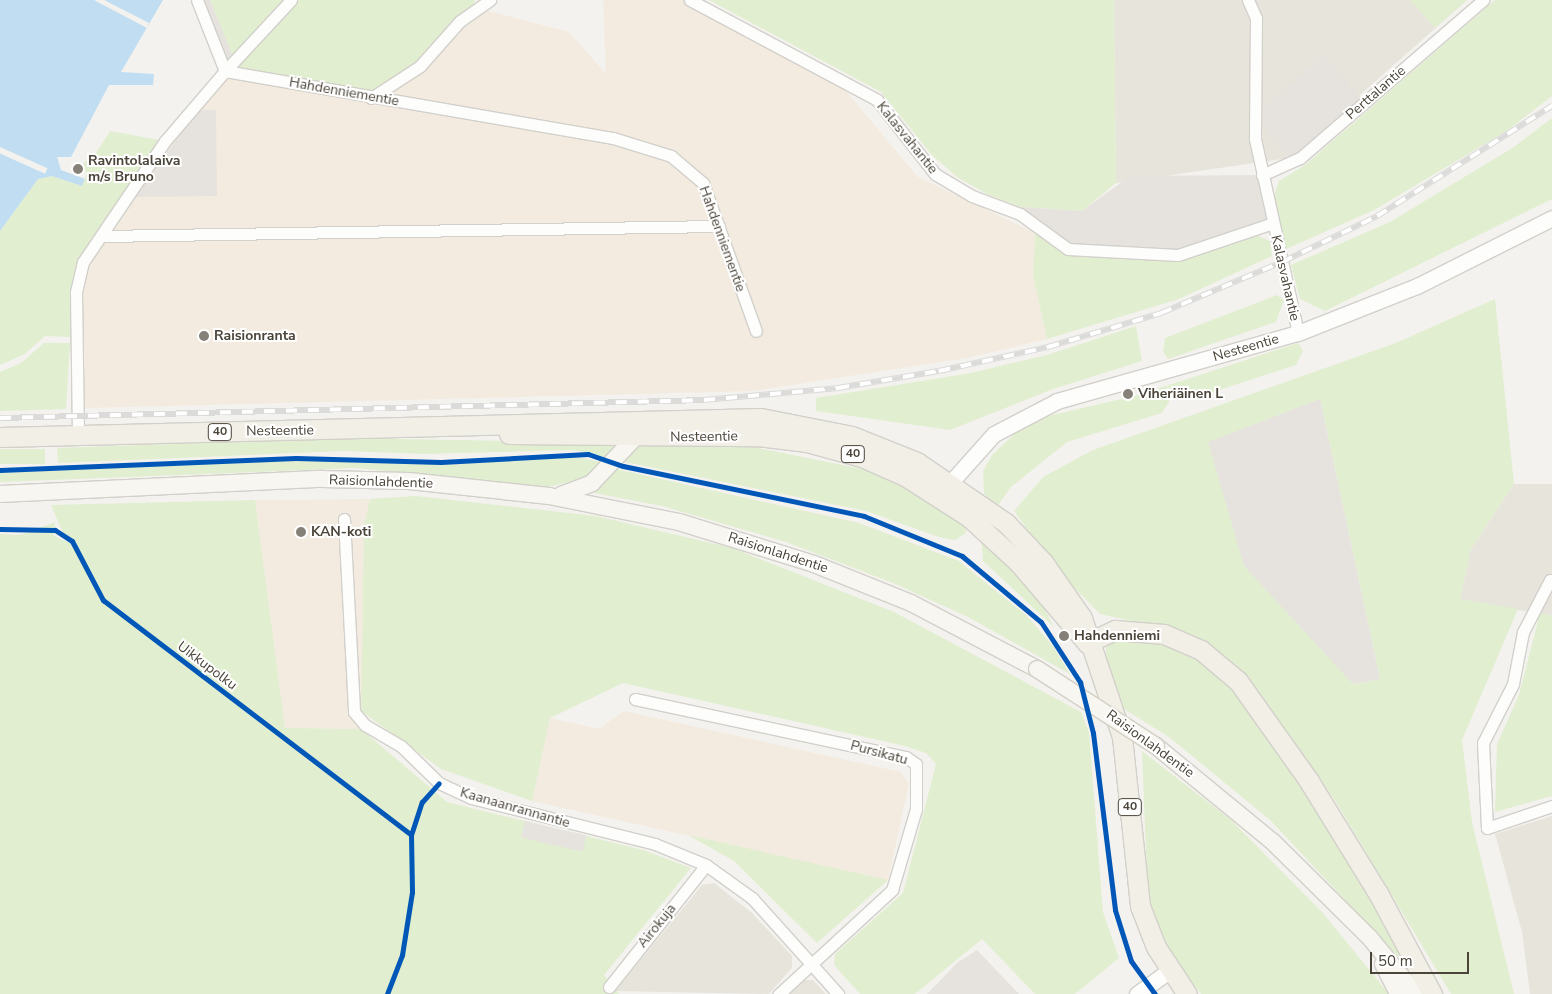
<!DOCTYPE html>
<meta charset="utf-8">
<style>
body{margin:0}
#map{position:relative;width:1552px;height:994px;overflow:hidden;background:#f4f2ee;font-family:"Nunito Sans",sans-serif}
div>[style]{position:absolute}
[style*='--x']{left:calc(var(--x)*1px);top:calc(var(--y)*1px);width:calc(var(--w)*1px);rotate:calc(var(--a)*1deg)}
.residential>*{inset:0;background:#e7e4dc}
.commercial>*{inset:0;background:#f3ebdf}
.green>*{inset:0;background:#e1eecf;transform-origin:0 0}
.parking>*{inset:0;background:#e6e3df;transform-origin:0 0}
.water>*{inset:0;background:#c0ddf1}
.pier>*{inset:0;background:#f4f2ee;transform-origin:0 0}
.roads{filter:drop-shadow(1px 0 #d2d0cb) drop-shadow(-1px 0 #d2d0cb) drop-shadow(0 1px #d2d0cb) drop-shadow(0 -1px #d2d0cb)}
.minor>*{height:11px;margin:-5.5px;padding:0 5.5px;transform-origin:5.5px;border-radius:5.5px;background:#fdfdfc}
.tertiary>*{height:15px;margin:-7.5px;padding:0 7.5px;transform-origin:7.5px;border-radius:7.5px;background:#fdfdfc}
.secondary>*{height:16px;margin:-8px;padding:0 8px;transform-origin:8px;border-radius:8px;background:#f7f6f1}
.primary>*{height:19px;margin:-9.5px;padding:0 9.5px;transform-origin:9.5px;border-radius:9.5px;background:#f2efe6}
.rail>*{height:5.5px;margin-top:-2.75px;transform-origin:0;background:repeating-linear-gradient(90deg,#fff 0 11px,#dbdbda 0 22px);box-sizing:border-box;border-block:1px solid #dbdbda}
.bridges{filter:drop-shadow(1px 0 #d3cfc5) drop-shadow(-1px 0 #d3cfc5) drop-shadow(0 1px #d3cfc5) drop-shadow(0 -1px #d3cfc5)}
.secondary-bridge>*{height:16px;margin:-8px;padding:0 8px;transform-origin:8px;border-radius:8px;background:#f7f6f1}
.cycleway>*{height:5px;margin:-2.5px;padding:0 2.5px;transform-origin:2.5px;border-radius:2.5px;background:#0057b8}
.dots>*{width:14px;height:14px;translate:-50% -50%;box-sizing:border-box;border:2px solid #fff;border-radius:50%}
span{translate:-50% -50%;white-space:nowrap;text-align:center;line-height:1.15;-webkit-text-stroke:4px #fff;paint-order:stroke}
.shield-label span{padding:1px 4px;background:#fff;border:1px solid;border-radius:4px;-webkit-text-stroke-width:0}
.shield-label{font-size:12px;color:#4b4439;font-weight:700}
.street-label{font-size:14px;color:#4b4439}
.poi-label{font-size:14px;color:#4b4439;font-weight:700}
.left{translate:0 -50%;text-align:left}
.scale{position:absolute;left:1370px;top:952px;width:99px;height:22px;box-sizing:border-box;border:2px solid #4b4439;border-top:0;padding-left:6px;font-size:15px;line-height:18px;white-space:nowrap;color:#4b4439;-webkit-text-stroke:4px #fff;paint-order:stroke}
</style>
<div id="map">
<div class="residential">
<div style="clip-path:polygon(1114px 0,1467px 0,1289px 158px,1116px 183px)"></div>
<div style="clip-path:polygon(1514px 484px,1552px 484px,1552px 616px,1460px 599px,1471px 549px)"></div>
<div style="clip-path:polygon(1552px 816px,1552px 994px,1530px 994px,1522px 932px,1495px 834px)"></div>
<div style="clip-path:polygon(714px 883px,752px 913px,792px 956px,792px 968px,769px 994px,615px 991px,702px 885px)"></div>
<div style="clip-path:polygon(803px 980px,813px 980px,826px 994px,790px 994px)"></div>
</div>
<div class="commercial">
<div style="clip-path:polygon(603px 0,685px 0,845px 90px,918px 177px,1035px 233px,1033px 275px,1047px 339px,967px 358px,752px 391px,86px 408px,77px 381px,78px 277px,119px 205px,225px 71px,477px 8px,569px 32px,606px 74px)"></div>
<div style="clip-path:polygon(370px 499px,364px 526px,361px 729px,285px 728px,255px 500px)"></div>
<div style="clip-path:polygon(624px 711px,901px 772px,909px 784px,888px 880px,532px 801px,550px 718px,599px 729px)"></div>
</div>
<div class="green">
<div style="clip-path:polygon(210px 0,474px 0,477px 8px,420px 66px,371px 98px,225px 71px,235px 61px)"></div>
<div style="clip-path:polygon(709px 0,1114px 0,1116px 183px,1082px 211px,1021px 207px,987px 194px,957px 177px,932px 155px,881px 92px)"></div>
<div style="clip-path:polygon(1410px 0,1467px 0,1435px 28px)"></div>
<div style="clip-path:polygon(1495px 0,1552px 0,1552px 96px,1505px 132px,1374px 210px,1286px 249px,1274px 196px,1279px 181px,1305px 165px)"></div>
<div style="clip-path:polygon(1552px 118px,1552px 199px,1325px 311px,1300px 299px,1291px 265px,1390px 222px,1514px 147px)"></div>
<div style="clip-path:polygon(110px 131px,165px 141px,83px 262px,76px 337px,45px 336px,25px 354px,0 365px,0 231px,38px 179px,52px 176px,82px 186px,87px 173px,78px 168px,96px 153px)"></div>
<div style="clip-path:polygon(1035px 233px,1071px 254px,1171px 260px,1256px 235px,1270px 241px,1272px 256px,1179px 299px,1047px 339px,1033px 275px)"></div>
<div style="clip-path:polygon(1277px 295px,1284px 300px,1276px 322px,1168px 359px,1163px 351px,1165px 338px)"></div>
<div style="clip-path:polygon(evenodd,1495px 299px,1514px 484px,1471px 549px,1460px 599px,1518px 609px,1462px 740px,1472px 822px,1514px 994px,1451px 994px,1336px 802px,1264px 700px,1235px 666px,1190px 634px,1100px 614px,1056px 569px,1014px 511px,1043px 477px,1093px 450px,1396px 343px,1495px 299px,1320px 399px,1380px 679px,1353px 684px,1208px 443px,1320px 399px)"></div>
<div style="clip-path:polygon(1136px 326px,1142px 361px,1053px 389px,950px 430px,816px 411px,816px 398px,971px 373px,1047px 355px)"></div>
<div style="clip-path:polygon(44px 343px,70px 343px,66px 409px,0 411px,0 372px,21px 363px)"></div>
<div style="clip-path:polygon(1298px 343px,1303px 351px,1296px 365px,1195px 398px,1178px 397px,1167px 386px,1169px 402px,1162px 413px,1067px 442px,1011px 487px,996px 508px,984px 493px,983px 471px,992px 455px,1020px 429px,1040px 418px,1138px 395px)"></div>
<div style="clip-path:polygon(346px 438px,622px 443px,608px 458px,574px 450px,424px 454px,345px 451px,58px 463px,57px 448px)"></div>
<div style="clip-path:polygon(639px 444px,748px 446px,867px 470px,933px 502px,965px 525px,966px 533px,955px 540px,939px 537px,866px 511px,625px 462px)"></div>
<div style="left:0;top:449px;width:45px;height:15px"></div>
<div style="clip-path:polygon(575px 457px,602px 462px,590px 477px,548px 487px,356px 468px,0 482px,0 473px,174px 465px,297px 460px,440px 464px)"></div>
<div style="clip-path:polygon(616px 469px,859px 523px,959px 561px,1027px 616px,1053px 646px,1070px 674px,968px 617px,893px 583px,786px 542px,662px 506px,594px 493px)"></div>
<div style="clip-path:polygon(416px 496px,596px 516px,732px 548px,894px 612px,1081px 712px,1089px 733px,1103px 912px,1119px 958px,1075px 994px,1035px 994px,982px 939px,915px 994px,860px 994px,834px 965px,835px 954px,903px 893px,936px 764px,926px 753px,905px 746px,623px 683px,550px 718px,532px 801px,441px 769px,361px 711px,364px 525px,370px 499px)"></div>
<div style="clip-path:polygon(255px 500px,285px 728px,361px 729px,447px 802px,643px 850px,691px 868px,604px 975px,619px 994px,0 994px,0 534px,20px 535px,55px 522px,54px 536px,67px 542px,51px 505px)"></div>
<div style="clip-path:polygon(981px 537px,1037px 595px,1054px 627px,983px 561px)"></div>
<div style="clip-path:polygon(1540px 613px,1552px 616px,1552px 796px,1495px 812px,1497px 744px,1519px 695px)"></div>
<div style="clip-path:polygon(1113px 638px,1161px 640px,1210px 663px,1253px 712px,1346px 853px,1408px 967px,1270px 820px,1169px 737px,1124px 709px,1106px 656px,1106px 643px)"></div>
<div style="clip-path:polygon(1142px 751px,1231px 820px,1322px 912px,1389px 994px,1201px 994px,1162px 941px,1148px 901px)"></div>
<div style="clip-path:polygon(688px 835px,888px 880px,817px 943px,734px 861px)"></div>
</div>
<div class="parking">
<div style="clip-path:polygon(197px 0,210px 0,235px 61px,225px 71px)"></div>
<div style="left:1323px;top:55px;width:64px;height:93px;rotate:48deg"></div>
<div style="clip-path:polygon(198px 110px,216px 110px,217px 196px,135px 197px)"></div>
<div style="clip-path:polygon(1262px 175px,1273px 223px,1178px 255px,1058px 245px,1021px 207px,1082px 211px,1130px 176px)"></div>
<div style="clip-path:polygon(1320px 399px,1380px 679px,1353px 684px,1244px 566px,1208px 442px)"></div>
<div style="left:525px;top:821px;width:63px;height:17px;rotate:13deg"></div>
<div style="clip-path:polygon(977px 950px,1019px 994px,927px 994px,958px 962px)"></div>
</div>
<div class="water">
<div style="clip-path:polygon(0 0,163px 0,121px 72px,154px 74px,153px 85px,109px 85px,71px 157px,57px 157px,61px 170px,85px 179px,82px 186px,52px 176px,38px 179px,0 231px)"></div>
</div>
<div class="pier">
<div style="clip-path:polygon(94px 0,104px 0,149px 23px,147px 28px)"></div>
<div style="left:0;top:147px;width:52px;height:6px;rotate:24deg"></div>
</div>
<div class="roads">
<div class="minor">
<div style="--x:197;--y:0;--w:76;--a:68.5"></div>
<div style="--x:225;--y:71;--w:97;--a:-47.1"></div>
<div style="--x:690;--y:0;--w:212;--a:28.1"></div>
<div style="--x:877;--y:100;--w:94;--a:51.9"></div>
<div style="--x:935;--y:174;--w:43;--a:30.7"></div>
<div style="--x:972;--y:196;--w:51;--a:20.6"></div>
<div style="--x:1020;--y:214;--w:59;--a:36.1"></div>
<div style="--x:1068;--y:249;--w:110;--a:3.1"></div>
<div style="--x:1178;--y:255;--w:100;--a:-18.6"></div>
<div style="--x:1248;--y:0;--w:20;--a:66"></div>
<div style="--x:1256;--y:18;--w:121;--a:90.5"></div>
<div style="--x:1255;--y:139;--w:199;--a:77.5"></div>
<div style="--x:371;--y:98;--w:59;--a:-33.1"></div>
<div style="--x:420;--y:66;--w:60;--a:-48.4"></div>
<div style="--x:460;--y:21;--w:37;--a:-35"></div>
<div style="--x:1262;--y:175;--w:42;--a:-24.1"></div>
<div style="--x:1300;--y:158;--w:242;--a:-40.8"></div>
<div style="--x:102;--y:236;--w:617;--a:-0.93"></div>
<div style="--x:78;--y:435;--w:143;--a:-90.8"></div>
<div style="--x:76;--y:292;--w:31;--a:-77"></div>
<div style="--x:83;--y:262;--w:146;--a:-55.9"></div>
<div style="--x:165;--y:141;--w:92;--a:-49.4"></div>
<div style="--x:225;--y:71;--w:394;--a:9.8"></div>
<div style="--x:613;--y:138;--w:61;--a:17.2"></div>
<div style="--x:671;--y:156;--w:42;--a:40.2"></div>
<div style="--x:703;--y:183;--w:157;--a:70.3"></div>
<div style="--x:344;--y:519;--w:193;--a:87"></div>
<div style="--x:354;--y:712;--w:17;--a:50"></div>
<div style="--x:365;--y:725;--w:42;--a:30.3"></div>
<div style="--x:401;--y:746;--w:53;--a:44.2"></div>
<div style="--x:439;--y:783;--w:35;--a:25"></div>
<div style="--x:471;--y:798;--w:190;--a:14"></div>
<div style="--x:655;--y:844;--w:55;--a:22.4"></div>
<div style="--x:706;--y:865;--w:57;--a:35.7"></div>
<div style="--x:752;--y:898;--w:129;--a:48.1"></div>
<div style="--x:1550;--y:580;--w:59;--a:117.4"></div>
<div style="--x:1523;--y:632;--w:53;--a:100.9"></div>
<div style="--x:1513;--y:684;--w:66;--a:117"></div>
<div style="--x:1483;--y:743;--w:85;--a:87.3"></div>
<div style="--x:1487;--y:828;--w:69;--a:-18.7"></div>
<div style="--x:635;--y:699;--w:277;--a:12.1"></div>
<div style="--x:906;--y:757;--w:12;--a:35"></div>
<div style="--x:916;--y:764;--w:45;--a:90"></div>
<div style="--x:916;--y:809;--w:84;--a:106.5"></div>
<div style="--x:892;--y:890;--w:154;--a:137.4"></div>
<div style="--x:609;--y:987;--w:156;--a:-51.5"></div>
</div>
<div class="tertiary">
<div style="--x:943;--y:491;--w:76;--a:-48.2"></div>
<div style="--x:994;--y:434;--w:71;--a:-27.6"></div>
<div style="--x:1057;--y:401;--w:250;--a:-15.8"></div>
<div style="--x:1298;--y:333;--w:128;--a:-21.6"></div>
<div style="--x:1417;--y:286;--w:151;--a:-26.7"></div>
<div style="--x:1137;--y:994;--w:39;--a:-36"></div>
</div>
<div class="secondary">
<div style="--x:0;--y:494;--w:322;--a:-2.7"></div>
<div style="--x:322;--y:479;--w:87;--a:1.3"></div>
<div style="--x:409;--y:481;--w:141;--a:6.1"></div>
<div style="--x:549;--y:496;--w:133;--a:11.3"></div>
<div style="--x:679;--y:522;--w:141;--a:17.3"></div>
<div style="--x:814;--y:564;--w:105;--a:21.9"></div>
<div style="--x:911;--y:603;--w:142;--a:27.6"></div>
<div style="--x:561;--y:495;--w:33;--a:-21"></div>
<div style="--x:592;--y:483;--w:74;--a:-46.6"></div>
<div style="--x:1156;--y:746;--w:151;--a:39.4"></div>
<div style="--x:1273;--y:842;--w:136;--a:44.7"></div>
<div style="--x:1370;--y:938;--w:72;--a:50.6"></div>
<div style="--x:1383;--y:964;--w:34;--a:63"></div>
</div>
<div class="primary">
<div style="--x:509;--y:434;--w:249;--a:0.5"></div>
<div style="--x:758;--y:436;--w:49;--a:7"></div>
<div style="--x:807;--y:442;--w:57;--a:15.3"></div>
<div style="--x:862;--y:457;--w:47;--a:23.8"></div>
<div style="--x:905;--y:476;--w:76;--a:32.6"></div>
<div style="--x:969;--y:517;--w:68;--a:42.6"></div>
<div style="--x:1019;--y:563;--w:105;--a:49.6"></div>
<div style="--x:0;--y:437;--w:761;--a:-1.43"></div>
<div style="--x:761;--y:418;--w:93;--a:11.2"></div>
<div style="--x:852;--y:436;--w:70;--a:21.8"></div>
<div style="--x:917;--y:462;--w:108;--a:34.4"></div>
<div style="--x:1006;--y:523;--w:54;--a:46.5"></div>
<div style="--x:1043;--y:562;--w:68;--a:55.1"></div>
<div style="--x:1082;--y:618;--w:126;--a:71.4"></div>
<div style="--x:1122;--y:737;--w:170;--a:83.9"></div>
<div style="--x:1140;--y:906;--w:44;--a:68.7"></div>
<div style="--x:1156;--y:947;--w:56;--a:56.6"></div>
<div style="--x:1087;--y:643;--w:31;--a:-25"></div>
<div style="--x:1115;--y:630;--w:49;--a:4.7"></div>
<div style="--x:1164;--y:634;--w:40;--a:23.4"></div>
<div style="--x:1201;--y:650;--w:48;--a:40"></div>
<div style="--x:1238;--y:681;--w:123;--a:54.6"></div>
<div style="--x:1309;--y:781;--w:132;--a:58.4"></div>
<div style="--x:1378;--y:893;--w:115;--a:61.9"></div>
</div>
</div>
<div class="rail">
<div style="--x:0;--y:418;--w:704;--a:-1.46"></div>
<div style="--x:704;--y:400;--w:135;--a:-5.1"></div>
<div style="--x:838;--y:388;--w:102;--a:-9.6"></div>
<div style="--x:939;--y:371;--w:112;--a:-12.4"></div>
<div style="--x:1048;--y:347;--w:118;--a:-16.7"></div>
<div style="--x:1161;--y:313;--w:131;--a:-22.9"></div>
<div style="--x:1282;--y:262;--w:106;--a:-25.8"></div>
<div style="--x:1377;--y:216;--w:207;--a:-32.2"></div>
</div>
<div class="bridges">
<div class="secondary-bridge">
<div style="--x:1037;--y:669;--w:142;--a:32.9"></div>
</div>
</div>
<div class="cycleway">
<div style="--x:0;--y:470;--w:296;--a:-2.3"></div>
<div style="--x:296;--y:458;--w:145;--a:1.6"></div>
<div style="--x:441;--y:462;--w:147;--a:-3.1"></div>
<div style="--x:588;--y:454;--w:37;--a:19"></div>
<div style="--x:623;--y:466;--w:246;--a:11.7"></div>
<div style="--x:864;--y:516;--w:106;--a:22.2"></div>
<div style="--x:962;--y:556;--w:103;--a:39.9"></div>
<div style="--x:1041;--y:622;--w:72;--a:57"></div>
<div style="--x:1080;--y:682;--w:53;--a:75.7"></div>
<div style="--x:1093;--y:733;--w:178;--a:82.9"></div>
<div style="--x:1115;--y:910;--w:53;--a:72.6"></div>
<div style="--x:1131;--y:961;--w:41;--a:54"></div>
<div style="--x:0;--y:529;--w:55;--a:1"></div>
<div style="--x:55;--y:530;--w:20;--a:33"></div>
<div style="--x:72;--y:541;--w:67;--a:62.3"></div>
<div style="--x:103;--y:600;--w:387;--a:37.3"></div>
<div style="--x:411;--y:835;--w:35;--a:-72"></div>
<div style="--x:422;--y:802;--w:25;--a:-48"></div>
<div style="--x:387;--y:994;--w:42;--a:-69"></div>
<div style="--x:402;--y:955;--w:64;--a:-81"></div>
<div style="--x:412;--y:892;--w:57;--a:-91"></div>
</div>
<div class="dots">
<div style="left:78px;top:169px;background:#868178"></div>
<div style="left:204px;top:336px;background:#868178"></div>
<div style="left:1128px;top:394px;background:#868178"></div>
<div style="left:301px;top:532px;background:#868178"></div>
<div style="left:1064px;top:636px;background:#868178"></div>
</div>
<div class="shield-label">
<span style="left:220px;top:432px">40</span>
<span style="left:853px;top:454px">40</span>
<span style="left:1130px;top:807px">40</span>
</div>
<div class="street-label">
<span style="left:344px;top:92px;rotate:10deg">Hahdenniementie</span>
<span style="left:1376px;top:93px;rotate:-41deg">Perttalantie</span>
<span style="left:907px;top:138px;rotate:51deg">Kalasvahantie</span>
<span style="left:722px;top:239px;rotate:70deg">Hahdenniementie</span>
<span style="left:1285px;top:278px;rotate:77deg">Kalasvahantie</span>
<span style="left:1246px;top:348px;rotate:-16deg">Nesteentie</span>
<span style="left:280px;top:431px;rotate:-1deg">Nesteentie</span>
<span style="left:704px;top:437px;rotate:-1deg">Nesteentie</span>
<span style="left:381px;top:482px;rotate:2deg">Raisionlahdentie</span>
<span style="left:778px;top:553px;rotate:18deg">Raisionlahdentie</span>
<span style="left:207px;top:666px;rotate:37deg">Uikkupolku</span>
<span style="left:1150px;top:744px;rotate:36deg">Raisionlahdentie</span>
<span style="left:879px;top:753px;rotate:15deg">Pursikatu</span>
<span style="left:515px;top:808px;rotate:16deg">Kaanaanrannantie</span>
<span style="left:657px;top:926px;rotate:-51deg">Airokuja</span>
</div>
<div class="poi-label">
<span class="left" style="left:88px;top:169px">Ravintolalaiva<br>m/s Bruno</span>
<span class="left" style="left:214px;top:336px">Raisionranta</span>
<span class="left" style="left:1138px;top:394px">Viheriäinen L</span>
<span class="left" style="left:311px;top:532px">KAN-koti</span>
<span class="left" style="left:1074px;top:636px">Hahdenniemi</span>
</div>
<div class="scale">50 m</div>
</div>
